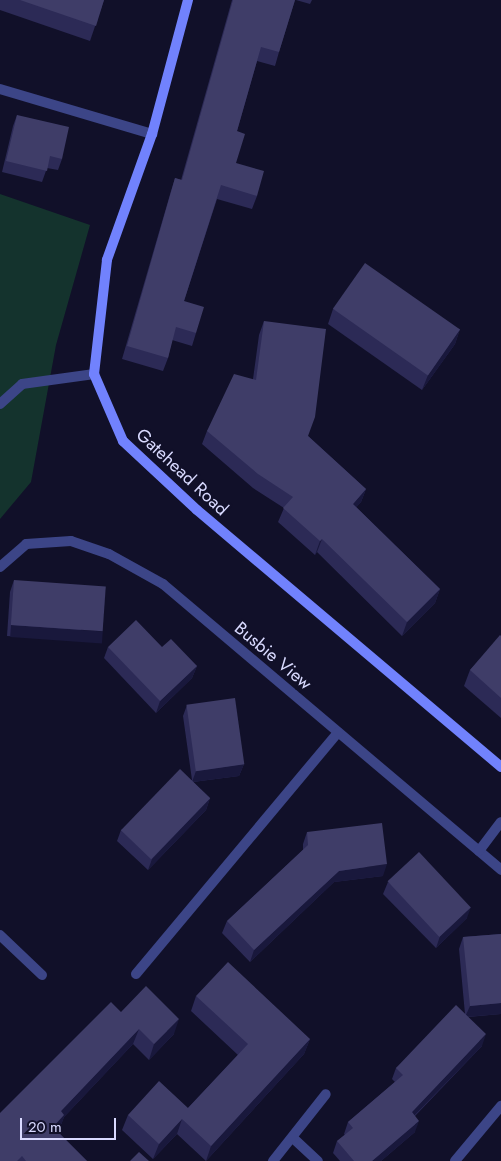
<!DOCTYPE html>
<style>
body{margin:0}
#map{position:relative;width:501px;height:1161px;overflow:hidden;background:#111029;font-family:Jost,sans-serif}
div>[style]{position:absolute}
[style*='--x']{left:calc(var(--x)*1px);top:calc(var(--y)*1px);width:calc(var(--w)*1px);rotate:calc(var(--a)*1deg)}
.green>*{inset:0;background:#14332d}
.lane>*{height:10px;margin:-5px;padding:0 5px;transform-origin:5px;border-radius:5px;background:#3c4587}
.street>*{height:10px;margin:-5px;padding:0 5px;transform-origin:5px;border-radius:5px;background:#3c4587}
.secondary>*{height:10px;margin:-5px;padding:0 5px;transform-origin:5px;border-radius:5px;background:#7182fd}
.wall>*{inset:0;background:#2c2a56}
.shaded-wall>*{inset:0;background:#19183c;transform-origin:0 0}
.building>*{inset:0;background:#3f3d68;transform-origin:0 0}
span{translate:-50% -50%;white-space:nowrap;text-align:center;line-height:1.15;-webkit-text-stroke:4px #111029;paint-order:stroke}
.street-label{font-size:18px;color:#d9daff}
.scale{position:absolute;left:20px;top:1118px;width:96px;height:22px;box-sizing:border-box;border:2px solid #d9daff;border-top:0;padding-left:6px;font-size:15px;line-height:18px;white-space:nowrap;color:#d9daff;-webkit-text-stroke:4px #111029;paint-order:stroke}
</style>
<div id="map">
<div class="green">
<div style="clip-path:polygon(0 194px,90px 225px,56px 345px,31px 482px,0 519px)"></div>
</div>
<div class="lane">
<div style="--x:0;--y:89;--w:159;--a:16.5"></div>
<div style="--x:0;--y:935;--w:58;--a:43.6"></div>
</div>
<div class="street">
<div style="--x:0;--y:404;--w:30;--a:-42"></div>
<div style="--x:22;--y:384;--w:73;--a:-7.9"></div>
<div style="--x:0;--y:567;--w:35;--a:-41"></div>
<div style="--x:26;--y:544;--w:45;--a:-3.8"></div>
<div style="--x:71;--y:541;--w:40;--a:18.9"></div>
<div style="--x:109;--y:554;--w:62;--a:29.1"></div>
<div style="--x:163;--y:584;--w:443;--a:40.2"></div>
<div style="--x:479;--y:851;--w:36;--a:-53"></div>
<div style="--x:136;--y:974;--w:315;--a:-50.1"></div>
<div style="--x:293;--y:1138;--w:34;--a:43"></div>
<div style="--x:273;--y:1161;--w:85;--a:-51.7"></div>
<div style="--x:455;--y:1161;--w:72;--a:-50.1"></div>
</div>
<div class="secondary">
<div style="--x:188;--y:0;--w:139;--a:105"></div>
<div style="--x:152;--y:134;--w:134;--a:109.7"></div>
<div style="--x:107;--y:260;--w:115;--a:96.5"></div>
<div style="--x:94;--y:374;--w:73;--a:66.6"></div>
<div style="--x:123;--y:441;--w:101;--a:43"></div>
<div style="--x:197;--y:510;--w:398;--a:40.2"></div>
</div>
<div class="wall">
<div style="clip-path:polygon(0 0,104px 0,90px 41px,0 10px)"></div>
<div style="clip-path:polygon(232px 0,295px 0,279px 52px,275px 66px,257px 61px,237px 131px,236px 163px,257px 196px,252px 209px,217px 199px,184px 301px,196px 333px,192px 346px,172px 340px,168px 358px,163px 371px,122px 359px,171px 191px,175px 178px,181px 180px)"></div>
<div style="clip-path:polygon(296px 0,312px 0,310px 4px)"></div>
<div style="clip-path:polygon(17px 115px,62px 159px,58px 170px,47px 168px,42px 182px,2px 172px,13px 126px)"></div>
<div style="clip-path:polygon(333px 309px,460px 329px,455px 344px,422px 390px,328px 324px)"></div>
<div style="clip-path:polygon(264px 321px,308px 436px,366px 489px,361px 502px,356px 507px,440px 589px,435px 603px,402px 636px,317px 552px,315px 555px,278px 522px,284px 508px,253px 488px,202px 444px,207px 431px,253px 379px,259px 335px)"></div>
<div style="clip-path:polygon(14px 580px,98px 642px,7px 636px,10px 592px)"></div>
<div style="clip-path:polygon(501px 636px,501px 718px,464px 686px,470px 670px)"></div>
<div style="clip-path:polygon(108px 647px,162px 647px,197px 666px,192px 678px,156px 713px,104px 658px)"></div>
<div style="clip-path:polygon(187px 705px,244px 764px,239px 776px,193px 782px,210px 798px,206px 810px,148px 870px,117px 841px,121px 830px,192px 780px,183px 716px)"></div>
<div style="clip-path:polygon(307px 832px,383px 876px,334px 882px,250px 962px,222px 933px,227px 921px,303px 850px,303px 844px)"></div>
<div style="clip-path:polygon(388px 882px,467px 918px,436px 948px,383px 894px)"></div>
<div style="clip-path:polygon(501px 934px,501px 1014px,468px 1017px,482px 1046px,415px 1116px,415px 1132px,381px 1161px,340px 1161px,333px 1153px,337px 1141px,345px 1135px,344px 1134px,348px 1122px,395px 1082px,392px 1079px,396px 1068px,465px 1014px,459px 949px,463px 937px)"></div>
<div style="clip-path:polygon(196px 996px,310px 1039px,304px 1054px,206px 1161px,177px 1134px,153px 1159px,122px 1130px,128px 1115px,188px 1108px,238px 1055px,191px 1011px)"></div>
<div style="clip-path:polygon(121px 1012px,174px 1034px,149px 1060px,133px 1044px,64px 1117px,59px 1130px,58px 1132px,87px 1161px,0 1161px)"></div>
</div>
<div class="shaded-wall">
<div style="clip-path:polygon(460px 329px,455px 344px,422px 390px,428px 375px)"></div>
<div style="clip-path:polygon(366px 489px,361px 502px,348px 517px,353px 504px)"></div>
<div style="clip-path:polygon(322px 539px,317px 552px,315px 555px,320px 541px)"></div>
<div style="clip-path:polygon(440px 589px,435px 603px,402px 636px,407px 622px)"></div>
<div style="left:11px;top:625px;width:92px;height:12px;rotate:4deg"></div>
<div style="clip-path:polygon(197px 666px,192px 678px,156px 713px,160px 701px)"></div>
<div style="clip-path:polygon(244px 764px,239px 776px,192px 782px,196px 771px)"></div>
<div style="clip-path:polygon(210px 798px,206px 810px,148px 870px,152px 859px)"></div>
<div style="clip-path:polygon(387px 864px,383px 876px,334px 882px,250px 962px,254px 950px,339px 871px)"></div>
<div style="clip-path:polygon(471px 907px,467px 918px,436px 948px,440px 936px)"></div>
<div style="clip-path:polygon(501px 1003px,501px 1014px,465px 1017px,470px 1006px)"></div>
<div style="clip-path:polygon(179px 1019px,174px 1034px,149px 1060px,154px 1044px)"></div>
<div style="clip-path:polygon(139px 1029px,133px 1044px,64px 1117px,59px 1130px,48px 1142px,53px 1127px,61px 1111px)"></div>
<div style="clip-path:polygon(486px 1034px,482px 1046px,407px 1123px,412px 1112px)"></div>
<div style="clip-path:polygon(310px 1039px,304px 1054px,206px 1161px,211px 1146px)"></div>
<div style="clip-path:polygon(182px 1119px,177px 1134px,153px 1159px,159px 1144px)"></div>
<div style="clip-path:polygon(419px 1121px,415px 1132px,381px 1161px,372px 1161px)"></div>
</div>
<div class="building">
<div style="clip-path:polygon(20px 0,104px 0,96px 26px)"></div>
<div style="clip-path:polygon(233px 0,295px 0,279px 52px,261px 47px,237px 131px,245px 134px,236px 163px,264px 171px,257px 196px,221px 185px,184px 301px,204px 307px,196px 333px,176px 327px,168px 358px,127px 346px,175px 178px,182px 180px)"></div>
<div style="clip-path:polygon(17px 115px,69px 127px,62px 159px,50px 156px,47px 171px,6px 161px)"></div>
<div style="left:365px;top:263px;width:116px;height:56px;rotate:35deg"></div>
<div style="clip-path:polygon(264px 321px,326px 329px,315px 417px,308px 436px,366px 489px,353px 504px,440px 589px,407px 622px,322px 539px,320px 541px,283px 508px,293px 497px,258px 474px,207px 431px,234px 374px,256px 380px)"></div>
<div style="left:14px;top:580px;width:92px;height:45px;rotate:4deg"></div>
<div style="clip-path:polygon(136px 620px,162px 647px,171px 639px,197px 666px,160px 701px,108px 647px)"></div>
<div style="clip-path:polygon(500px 635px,501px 636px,501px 698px,470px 670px)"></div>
<div style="left:235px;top:698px;width:67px;height:49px;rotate:82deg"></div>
<div style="left:180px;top:769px;width:42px;height:85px;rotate:44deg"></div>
<div style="clip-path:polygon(382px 823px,387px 864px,339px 871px,254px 950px,227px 921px,308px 845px,307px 832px)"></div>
<div style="left:419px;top:852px;width:76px;height:43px;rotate:47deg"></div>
<div style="clip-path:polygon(501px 934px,501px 1003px,470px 1006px,463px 937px)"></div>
<div style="clip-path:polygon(228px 962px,310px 1039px,211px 1146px,182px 1119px,159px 1144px,128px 1115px,159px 1081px,188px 1108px,248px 1044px,196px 996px)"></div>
<div style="clip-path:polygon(146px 986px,179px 1019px,154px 1044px,139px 1029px,61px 1111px,64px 1115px,53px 1127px,87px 1161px,26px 1161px,22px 1156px,17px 1161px,0 1161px,0 1113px,111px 1002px,121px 1012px)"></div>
<div style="clip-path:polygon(456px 1005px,486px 1034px,412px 1112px,419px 1121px,372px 1161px,354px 1161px,337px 1141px,353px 1128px,348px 1122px,403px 1075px,396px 1068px)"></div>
<div style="clip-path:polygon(139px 1152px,149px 1161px,130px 1161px)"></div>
</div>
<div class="street-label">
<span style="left:182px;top:472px;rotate:43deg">Gatehead Road</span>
<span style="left:273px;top:656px;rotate:40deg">Busbie View</span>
</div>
<div class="scale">20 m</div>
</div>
